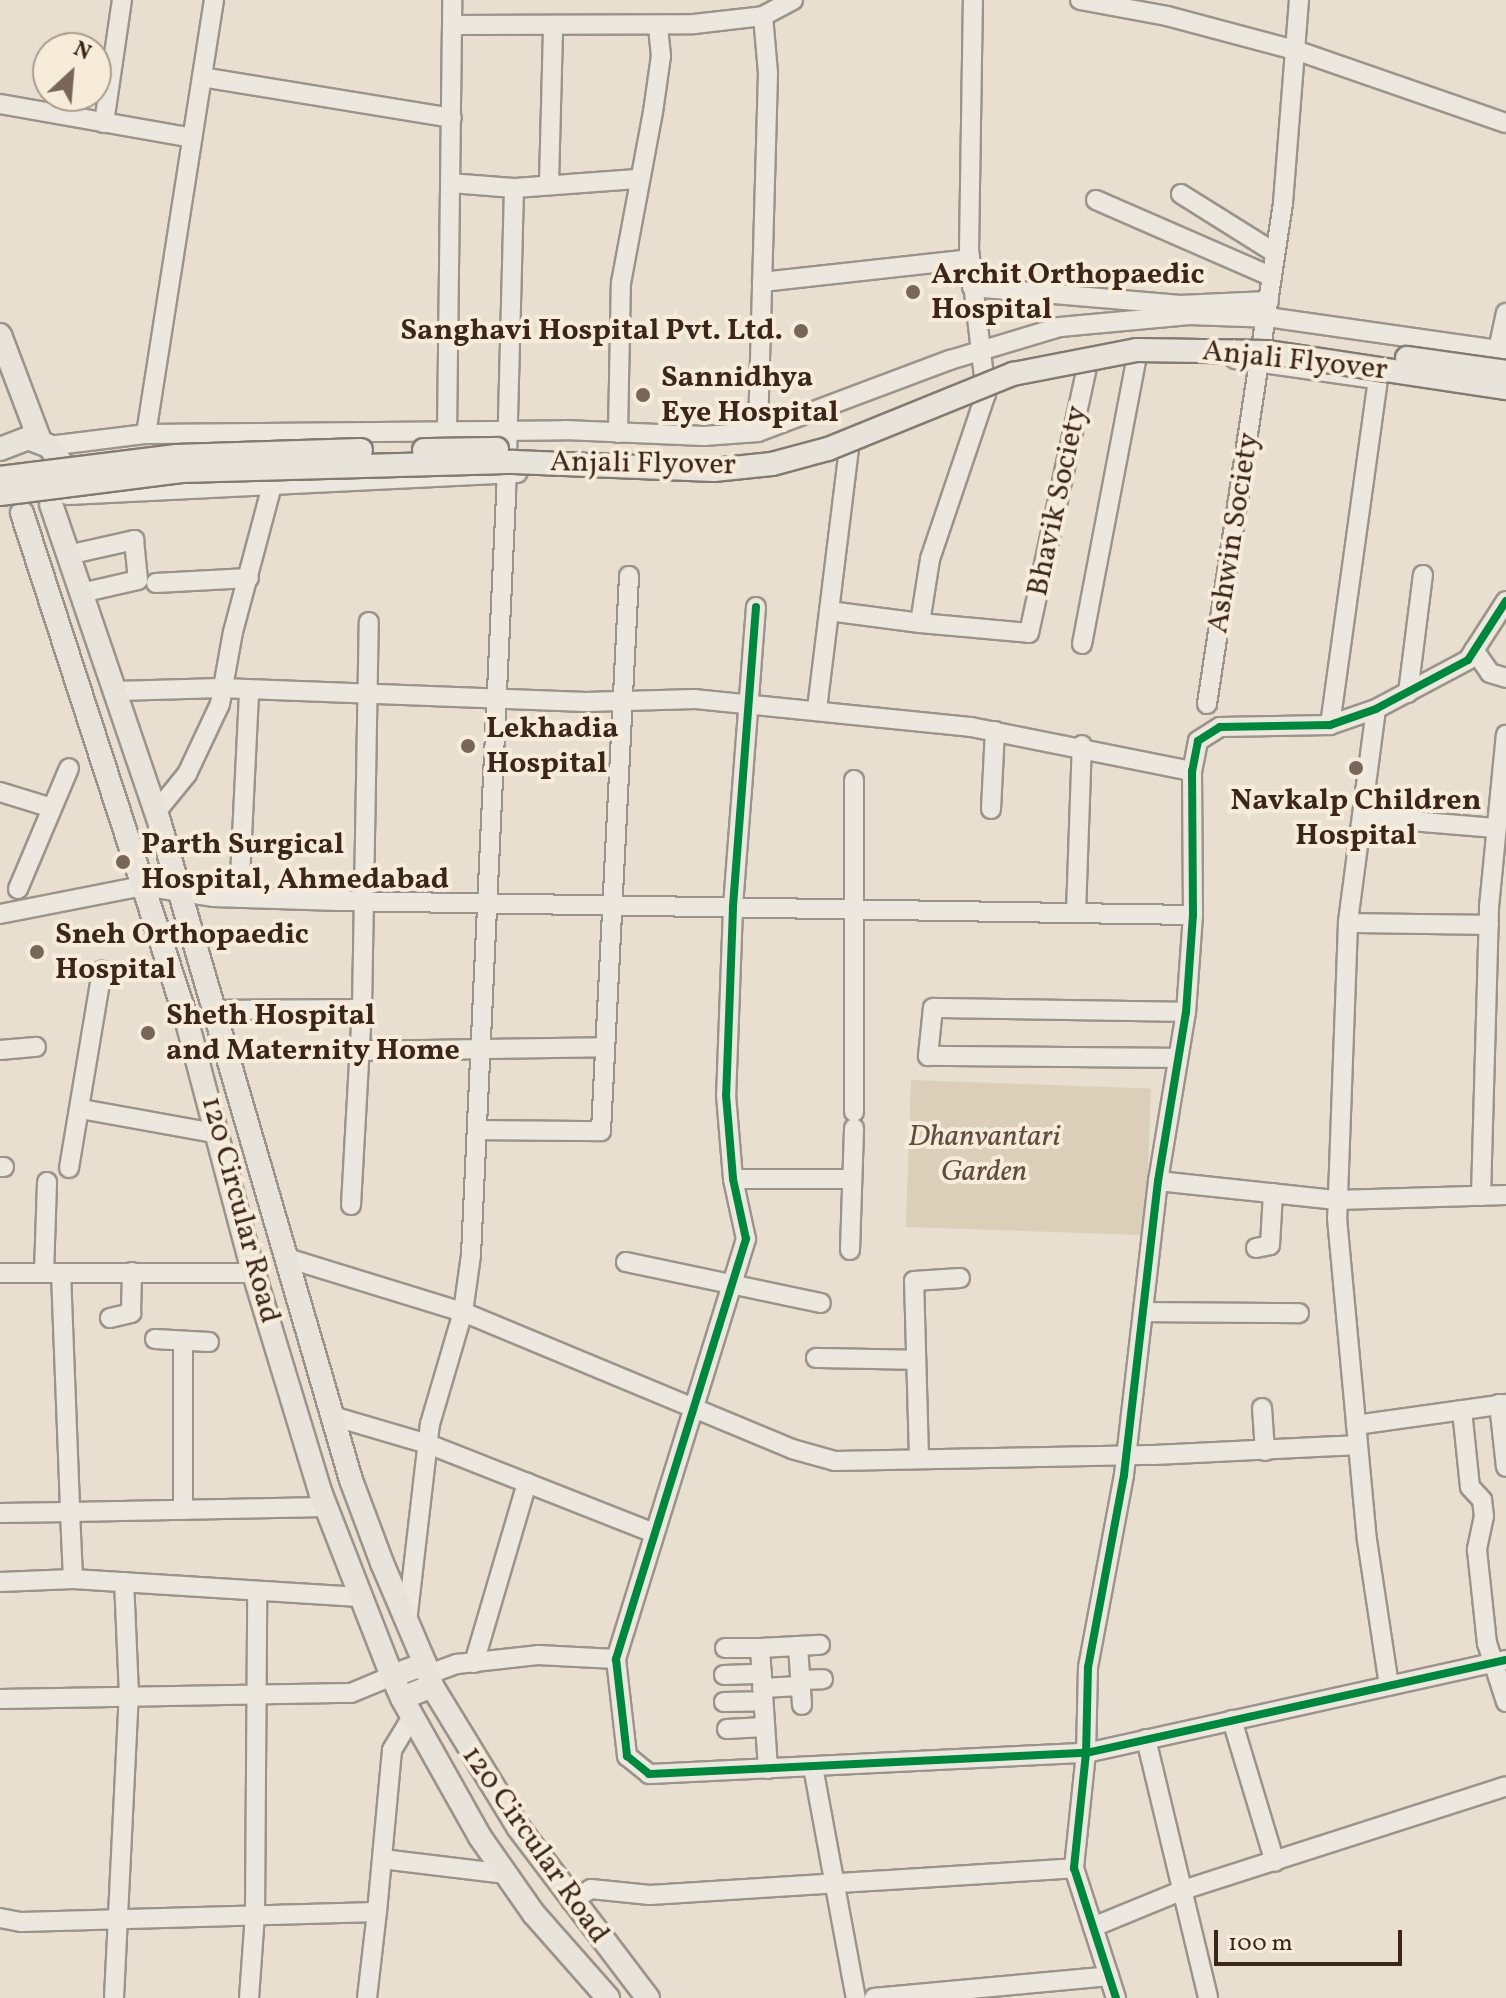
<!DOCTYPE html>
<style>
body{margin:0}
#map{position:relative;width:1506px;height:1998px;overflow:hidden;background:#e8dfd0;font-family:Vollkorn,serif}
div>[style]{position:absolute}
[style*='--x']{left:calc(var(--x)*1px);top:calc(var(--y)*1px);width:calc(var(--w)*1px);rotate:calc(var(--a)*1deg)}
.green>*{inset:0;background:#dccfba;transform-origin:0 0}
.roads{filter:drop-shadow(2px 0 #9c948b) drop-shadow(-2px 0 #9c948b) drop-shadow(0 2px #9c948b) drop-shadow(0 -2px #9c948b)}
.minor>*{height:18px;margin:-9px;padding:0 9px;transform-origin:9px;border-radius:9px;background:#ece8e0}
.major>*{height:22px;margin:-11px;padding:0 11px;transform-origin:11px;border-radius:11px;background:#e9e4db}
.bridges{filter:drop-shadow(2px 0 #837b72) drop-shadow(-2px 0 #837b72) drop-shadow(0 2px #837b72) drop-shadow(0 -2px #837b72)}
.major-bridge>*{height:22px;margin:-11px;padding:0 11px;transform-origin:11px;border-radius:11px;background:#e9e4db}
.cycleway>*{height:8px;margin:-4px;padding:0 4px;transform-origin:4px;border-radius:4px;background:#00873e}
.dots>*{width:22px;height:22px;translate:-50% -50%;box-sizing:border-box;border:4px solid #f7ecd9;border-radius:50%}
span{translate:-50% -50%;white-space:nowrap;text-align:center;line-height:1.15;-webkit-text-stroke:8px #f7ecd9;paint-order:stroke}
.poi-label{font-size:30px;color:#3c251b;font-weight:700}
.left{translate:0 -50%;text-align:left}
.right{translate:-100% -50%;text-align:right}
.street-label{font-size:30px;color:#3c251b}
.park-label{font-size:30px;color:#624c3e;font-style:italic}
.north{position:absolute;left:32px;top:32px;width:80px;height:80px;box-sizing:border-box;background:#f7ecd9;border:2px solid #ac9c8d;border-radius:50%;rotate:26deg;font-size:22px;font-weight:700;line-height:32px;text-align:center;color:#3c251b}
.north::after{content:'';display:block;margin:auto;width:28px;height:36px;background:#78665a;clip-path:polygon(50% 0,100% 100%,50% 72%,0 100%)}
.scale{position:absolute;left:1214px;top:1930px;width:188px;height:36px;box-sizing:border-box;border:4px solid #3c251b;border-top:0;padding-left:10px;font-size:24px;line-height:28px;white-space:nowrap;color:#3c251b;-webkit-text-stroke:6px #f7ecd9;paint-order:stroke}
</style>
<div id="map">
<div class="green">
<div style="left:911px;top:1080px;width:240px;height:147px;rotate:2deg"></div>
</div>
<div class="roads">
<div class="minor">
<div style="--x:1080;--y:0;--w:88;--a:10.4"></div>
<div style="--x:1167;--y:16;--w:132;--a:14.9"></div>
<div style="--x:1295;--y:50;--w:223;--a:19.1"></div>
<div style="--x:763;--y:16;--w:34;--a:-28"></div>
<div style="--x:454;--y:25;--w:240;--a:-0.2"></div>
<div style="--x:694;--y:24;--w:69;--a:-6.6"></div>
<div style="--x:763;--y:16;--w:57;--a:85"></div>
<div style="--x:768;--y:73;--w:359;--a:91.6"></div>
<div style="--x:202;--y:77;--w:253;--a:9.3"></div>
<div style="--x:0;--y:104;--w:195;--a:10"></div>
<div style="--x:104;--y:123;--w:124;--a:-81.7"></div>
<div style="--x:549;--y:183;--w:157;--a:-88.5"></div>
<div style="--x:514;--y:188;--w:124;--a:-4.2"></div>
<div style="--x:1181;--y:194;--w:111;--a:32.1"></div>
<div style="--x:1096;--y:200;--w:192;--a:23.6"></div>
<div style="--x:762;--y:282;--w:209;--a:-6.3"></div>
<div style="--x:972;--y:287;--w:209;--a:4.9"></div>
<div style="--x:1180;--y:305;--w:89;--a:-2.6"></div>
<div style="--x:1498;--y:350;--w:38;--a:-78"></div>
<div style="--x:1235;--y:359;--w:142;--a:8.1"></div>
<div style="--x:447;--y:433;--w:433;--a:-89.3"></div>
<div style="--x:618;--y:433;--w:150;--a:-88.9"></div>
<div style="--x:621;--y:283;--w:174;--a:-79.4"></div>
<div style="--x:653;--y:112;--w:57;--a:-81.9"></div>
<div style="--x:661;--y:56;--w:31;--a:-96"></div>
<div style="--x:146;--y:434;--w:439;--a:-81.1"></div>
<div style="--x:49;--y:446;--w:98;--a:-7.1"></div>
<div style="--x:146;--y:434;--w:419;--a:-0.5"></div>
<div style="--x:565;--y:430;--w:139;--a:2.5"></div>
<div style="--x:704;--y:436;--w:54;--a:-4.2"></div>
<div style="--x:758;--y:432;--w:205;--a:-20.6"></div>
<div style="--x:950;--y:360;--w:115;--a:-16.7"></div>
<div style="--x:1060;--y:327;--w:130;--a:-5.3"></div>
<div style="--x:1189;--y:315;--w:85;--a:2"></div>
<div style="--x:1274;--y:318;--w:234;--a:8.1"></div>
<div style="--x:67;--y:495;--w:451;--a:-2.8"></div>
<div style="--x:72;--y:554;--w:64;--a:-12.7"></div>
<div style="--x:134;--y:540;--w:40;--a:84.3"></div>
<div style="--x:138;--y:580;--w:54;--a:167.2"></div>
<div style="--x:156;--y:583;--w:93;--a:-3.1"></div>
<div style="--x:1506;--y:601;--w:70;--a:122.8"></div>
<div style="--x:1468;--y:660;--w:104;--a:152"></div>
<div style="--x:1376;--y:709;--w:49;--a:160.8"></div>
<div style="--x:1330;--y:725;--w:110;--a:179"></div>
<div style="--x:1220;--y:727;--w:26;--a:148"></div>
<div style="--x:1198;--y:741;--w:31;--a:101"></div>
<div style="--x:1192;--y:771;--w:144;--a:89.6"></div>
<div style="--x:1193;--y:915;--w:97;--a:94.1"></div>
<div style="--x:1186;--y:1012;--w:171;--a:99.4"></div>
<div style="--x:1158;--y:1181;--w:296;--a:96.6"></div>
<div style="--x:1124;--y:1475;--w:195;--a:100.6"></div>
<div style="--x:1088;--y:1667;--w:86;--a:91.3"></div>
<div style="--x:1086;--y:1753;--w:430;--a:-12.5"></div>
<div style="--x:756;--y:607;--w:302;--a:94.4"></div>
<div style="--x:733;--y:908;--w:187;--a:92.1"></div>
<div style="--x:726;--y:1095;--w:84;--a:85.2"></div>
<div style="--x:733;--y:1179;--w:61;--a:77.8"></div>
<div style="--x:746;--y:1239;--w:440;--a:107.2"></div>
<div style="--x:616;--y:1659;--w:98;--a:83.5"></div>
<div style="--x:627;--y:1756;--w:28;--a:39"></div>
<div style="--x:649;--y:1774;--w:438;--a:-2.8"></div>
<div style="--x:1086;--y:1753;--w:116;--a:96"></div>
<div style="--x:1074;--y:1868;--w:137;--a:72.1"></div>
<div style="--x:829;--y:611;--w:92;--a:7.5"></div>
<div style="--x:920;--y:623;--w:65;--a:-81.1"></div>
<div style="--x:930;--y:559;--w:174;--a:-71.3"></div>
<div style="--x:986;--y:394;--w:145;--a:-96.7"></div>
<div style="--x:969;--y:250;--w:250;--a:-89.1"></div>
<div style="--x:920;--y:623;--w:109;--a:5.2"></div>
<div style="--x:1029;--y:633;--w:271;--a:-77.7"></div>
<div style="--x:1082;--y:644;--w:288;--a:-79.2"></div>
<div style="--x:1474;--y:650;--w:28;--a:55"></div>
<div style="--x:1490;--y:673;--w:17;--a:17"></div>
<div style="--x:117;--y:691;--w:104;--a:-1.7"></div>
<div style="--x:221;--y:688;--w:365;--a:2.2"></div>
<div style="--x:586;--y:702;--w:109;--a:-1.6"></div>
<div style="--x:695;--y:699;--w:277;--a:5.8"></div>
<div style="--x:971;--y:727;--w:225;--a:11.3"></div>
<div style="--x:1408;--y:693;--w:119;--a:-82.8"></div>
<div style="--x:1207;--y:704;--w:507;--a:-81.37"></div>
<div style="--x:1283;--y:203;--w:204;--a:-85.5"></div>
<div style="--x:817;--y:709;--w:262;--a:-83"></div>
<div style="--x:1376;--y:709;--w:216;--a:97.5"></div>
<div style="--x:1348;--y:923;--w:295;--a:92.1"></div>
<div style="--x:1337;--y:1218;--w:323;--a:84.7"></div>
<div style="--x:1367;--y:1540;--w:147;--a:81.4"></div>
<div style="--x:1330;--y:725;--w:348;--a:-82.1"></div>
<div style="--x:0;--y:792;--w:54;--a:17.1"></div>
<div style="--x:991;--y:809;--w:78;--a:-87.1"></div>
<div style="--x:156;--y:812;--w:49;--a:-50.8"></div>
<div style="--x:187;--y:774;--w:77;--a:-64.8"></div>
<div style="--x:220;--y:704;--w:73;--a:-79.8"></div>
<div style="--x:233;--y:632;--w:155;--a:-75.1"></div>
<div style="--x:1362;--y:817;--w:134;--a:4.7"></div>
<div style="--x:18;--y:889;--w:131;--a:-67.1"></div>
<div style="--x:239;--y:898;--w:206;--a:-87.2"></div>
<div style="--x:1076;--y:913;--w:168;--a:-88"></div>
<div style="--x:0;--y:914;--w:146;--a:-11.1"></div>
<div style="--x:143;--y:886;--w:72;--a:8.8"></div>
<div style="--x:214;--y:897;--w:125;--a:1.8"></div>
<div style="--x:339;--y:901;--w:854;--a:0.94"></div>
<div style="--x:1348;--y:923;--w:141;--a:0.8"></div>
<div style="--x:215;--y:1010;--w:147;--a:-0.4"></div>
<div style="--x:0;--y:1050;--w:36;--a:-5"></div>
<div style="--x:359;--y:1051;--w:246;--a:-0.9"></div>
<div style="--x:1178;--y:1058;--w:250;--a:-179.5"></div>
<div style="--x:928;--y:1056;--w:48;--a:-84.1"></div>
<div style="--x:933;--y:1008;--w:253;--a:0.9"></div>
<div style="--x:81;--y:1109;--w:141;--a:10.2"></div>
<div style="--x:854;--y:1112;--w:332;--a:-90"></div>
<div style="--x:479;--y:1130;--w:122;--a:0.5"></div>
<div style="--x:601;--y:1131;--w:556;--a:-87.11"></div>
<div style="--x:0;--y:1167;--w:4;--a:0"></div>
<div style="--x:69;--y:1168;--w:200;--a:-80.5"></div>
<div style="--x:733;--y:1179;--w:119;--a:0"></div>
<div style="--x:1158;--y:1181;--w:180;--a:6.1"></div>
<div style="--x:1337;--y:1200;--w:169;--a:-1.7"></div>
<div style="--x:1481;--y:1196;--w:289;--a:-88.4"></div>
<div style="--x:1489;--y:907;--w:173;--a:-84.4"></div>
<div style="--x:351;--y:1205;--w:196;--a:-86.8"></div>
<div style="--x:362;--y:1009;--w:387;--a:-89"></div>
<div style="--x:1256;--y:1248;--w:14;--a:-12"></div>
<div style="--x:1270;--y:1245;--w:52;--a:-86.7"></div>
<div style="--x:850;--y:1250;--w:122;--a:-88.1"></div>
<div style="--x:287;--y:1258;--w:184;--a:17.1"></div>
<div style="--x:463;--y:1312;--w:356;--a:22.6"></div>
<div style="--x:792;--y:1449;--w:45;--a:15.6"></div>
<div style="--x:835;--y:1461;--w:319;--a:-1.1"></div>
<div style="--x:1154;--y:1455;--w:204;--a:-2.8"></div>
<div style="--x:626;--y:1262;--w:199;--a:11.9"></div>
<div style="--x:0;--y:1273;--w:254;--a:0"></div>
<div style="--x:44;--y:1273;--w:91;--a:-88.1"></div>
<div style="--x:61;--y:1273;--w:239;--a:87.8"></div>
<div style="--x:70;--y:1512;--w:256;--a:-1.1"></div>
<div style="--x:1143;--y:1312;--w:156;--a:0.4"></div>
<div style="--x:110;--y:1318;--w:22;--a:-13"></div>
<div style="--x:131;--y:1313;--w:41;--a:-88.6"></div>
<div style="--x:155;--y:1339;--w:54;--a:3.2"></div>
<div style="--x:183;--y:1341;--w:169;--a:90"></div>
<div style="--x:816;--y:1358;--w:100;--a:1.1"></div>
<div style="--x:1499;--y:1404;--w:63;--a:83.7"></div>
<div style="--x:1262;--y:1408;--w:43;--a:86"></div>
<div style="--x:1462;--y:1410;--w:77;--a:84.1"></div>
<div style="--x:1470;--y:1487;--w:18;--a:47"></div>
<div style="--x:1482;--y:1500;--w:16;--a:83"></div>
<div style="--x:1484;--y:1516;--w:35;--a:102"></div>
<div style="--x:1477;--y:1550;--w:94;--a:83.9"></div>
<div style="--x:1487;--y:1643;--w:62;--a:72.1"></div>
<div style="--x:332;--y:1416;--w:100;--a:16.3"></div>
<div style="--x:428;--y:1444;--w:243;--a:21.5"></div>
<div style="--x:1356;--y:1425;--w:151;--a:-8"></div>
<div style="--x:919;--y:1458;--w:177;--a:-91.6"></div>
<div style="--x:914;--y:1281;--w:46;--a:-3.7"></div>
<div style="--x:0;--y:1513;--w:70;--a:-0.8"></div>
<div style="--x:70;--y:1512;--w:67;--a:87.4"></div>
<div style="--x:73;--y:1579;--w:287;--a:3.6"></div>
<div style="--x:0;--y:1582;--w:73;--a:-2.4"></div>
<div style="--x:407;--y:1622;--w:199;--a:-83.4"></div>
<div style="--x:430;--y:1424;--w:117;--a:-73.6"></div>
<div style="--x:463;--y:1312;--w:58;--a:-82"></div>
<div style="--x:471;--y:1255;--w:761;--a:-87.36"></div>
<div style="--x:506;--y:495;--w:307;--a:-88.5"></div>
<div style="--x:514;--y:188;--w:63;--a:-175.5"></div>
<div style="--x:798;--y:1646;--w:22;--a:-3"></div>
<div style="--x:725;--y:1648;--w:35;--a:0"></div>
<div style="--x:474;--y:1663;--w:188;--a:-73.6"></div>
<div style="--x:429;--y:1674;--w:30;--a:-20"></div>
<div style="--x:457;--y:1664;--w:81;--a:-6.3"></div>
<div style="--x:538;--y:1655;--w:78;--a:2.9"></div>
<div style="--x:724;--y:1675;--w:38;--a:-2"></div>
<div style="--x:800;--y:1680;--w:23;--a:-2"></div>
<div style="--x:762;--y:1688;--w:38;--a:-3"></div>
<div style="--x:0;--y:1699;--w:351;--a:-1"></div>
<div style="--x:351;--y:1693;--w:44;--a:-22.5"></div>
<div style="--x:724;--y:1702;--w:39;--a:-1"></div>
<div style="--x:1232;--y:1720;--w:148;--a:73.2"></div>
<div style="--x:727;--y:1729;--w:37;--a:-3"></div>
<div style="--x:1146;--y:1739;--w:266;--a:76.5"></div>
<div style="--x:813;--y:1767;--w:235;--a:79.5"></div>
<div style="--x:768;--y:1769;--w:121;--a:-93.8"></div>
<div style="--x:760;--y:1648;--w:38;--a:-3"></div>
<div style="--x:798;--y:1646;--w:59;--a:86.1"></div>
<div style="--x:382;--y:1859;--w:125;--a:6.9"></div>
<div style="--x:571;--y:1901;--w:23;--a:-31"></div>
<div style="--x:591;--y:1889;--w:59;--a:5.8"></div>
<div style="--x:650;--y:1895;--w:425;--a:-3.6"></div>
<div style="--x:0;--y:1918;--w:21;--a:11"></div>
<div style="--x:21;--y:1922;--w:356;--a:-1.6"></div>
<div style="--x:377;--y:1912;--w:163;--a:-84.7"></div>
<div style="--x:392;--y:1750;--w:37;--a:-59"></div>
<div style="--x:1093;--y:1927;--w:97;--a:-22.3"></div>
<div style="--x:1183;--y:1890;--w:339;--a:-17.8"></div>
<div style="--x:114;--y:1998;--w:303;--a:-87.2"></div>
<div style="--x:129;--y:1695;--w:113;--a:-92.5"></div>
<div style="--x:249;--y:1998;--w:83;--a:-85.9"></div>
<div style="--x:255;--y:1915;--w:324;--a:-89.6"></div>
<div style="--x:367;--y:1998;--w:87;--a:-83.4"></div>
<div style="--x:874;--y:1998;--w:236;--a:-5.3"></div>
</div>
<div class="major">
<div style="--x:0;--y:335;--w:113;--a:69.3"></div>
<div style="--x:0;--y:449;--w:30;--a:-21"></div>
<div style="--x:28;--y:438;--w:22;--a:21"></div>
<div style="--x:49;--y:446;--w:22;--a:54"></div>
<div style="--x:62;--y:464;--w:23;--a:90"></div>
<div style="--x:51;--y:504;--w:335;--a:71.2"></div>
<div style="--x:159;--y:821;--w:686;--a:73.76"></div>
<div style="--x:351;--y:1480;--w:89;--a:69.5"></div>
<div style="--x:382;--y:1563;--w:110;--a:66.9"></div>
<div style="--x:425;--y:1664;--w:23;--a:72"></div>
<div style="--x:432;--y:1686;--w:32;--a:158"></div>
<div style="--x:402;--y:1698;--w:24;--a:-114"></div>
<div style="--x:392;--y:1676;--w:35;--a:-20"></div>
<div style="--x:22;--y:513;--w:531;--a:72.01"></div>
<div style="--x:186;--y:1018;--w:254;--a:75.2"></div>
<div style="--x:251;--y:1264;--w:240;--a:73.1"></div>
<div style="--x:321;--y:1494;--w:195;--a:68.7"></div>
<div style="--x:432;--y:1686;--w:165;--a:58.6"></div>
<div style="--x:518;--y:1827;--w:215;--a:52.8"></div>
<div style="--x:402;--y:1698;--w:159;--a:60.7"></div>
<div style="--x:480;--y:1837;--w:94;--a:55"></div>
<div style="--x:534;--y:1914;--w:112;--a:48.6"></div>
</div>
</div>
<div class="bridges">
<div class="major-bridge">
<div style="--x:1407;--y:358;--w:100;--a:8"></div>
<div style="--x:424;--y:450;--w:73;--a:-0.8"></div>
<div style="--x:0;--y:478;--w:178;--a:-7.1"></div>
<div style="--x:177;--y:456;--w:184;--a:-1.9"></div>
<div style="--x:0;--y:494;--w:183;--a:-7.2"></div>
<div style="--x:182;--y:471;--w:332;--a:-1.6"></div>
<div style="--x:514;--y:462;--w:200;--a:2.3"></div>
<div style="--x:714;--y:470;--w:58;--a:-5.9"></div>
<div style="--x:772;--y:464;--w:58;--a:-15"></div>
<div style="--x:828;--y:449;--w:200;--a:-22.1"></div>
<div style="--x:1013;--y:374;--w:126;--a:-11"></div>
<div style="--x:1137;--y:350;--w:130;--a:0.9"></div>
<div style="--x:1267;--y:352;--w:242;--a:8.6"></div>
</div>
</div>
<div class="cycleway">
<div style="--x:1506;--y:601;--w:70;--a:122.8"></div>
<div style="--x:1468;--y:660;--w:104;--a:152"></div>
<div style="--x:1376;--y:709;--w:49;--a:160.8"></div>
<div style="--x:1330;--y:725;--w:110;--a:179"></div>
<div style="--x:1220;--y:727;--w:26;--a:148"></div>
<div style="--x:1198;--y:741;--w:31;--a:101"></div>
<div style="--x:1192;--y:771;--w:144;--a:89.6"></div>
<div style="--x:1193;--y:915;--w:97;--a:94.1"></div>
<div style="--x:1186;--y:1012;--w:171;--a:99.4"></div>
<div style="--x:1158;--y:1181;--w:296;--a:96.6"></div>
<div style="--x:1124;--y:1475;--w:195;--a:100.6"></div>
<div style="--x:1088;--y:1667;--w:86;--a:91.3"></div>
<div style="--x:1086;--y:1753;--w:430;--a:-12.5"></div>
<div style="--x:756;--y:607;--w:302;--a:94.4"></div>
<div style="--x:733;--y:908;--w:187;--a:92.1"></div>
<div style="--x:726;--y:1095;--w:84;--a:85.2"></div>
<div style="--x:733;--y:1179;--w:61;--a:77.8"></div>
<div style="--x:746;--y:1239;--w:440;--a:107.2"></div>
<div style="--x:616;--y:1659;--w:98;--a:83.5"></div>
<div style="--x:627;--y:1756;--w:28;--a:39"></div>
<div style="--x:649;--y:1774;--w:438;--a:-2.8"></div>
<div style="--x:1086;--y:1753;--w:116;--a:96"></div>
<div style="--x:1074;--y:1868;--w:137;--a:72.1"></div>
</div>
<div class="dots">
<div style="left:913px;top:292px;background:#78665a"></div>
<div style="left:801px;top:331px;background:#78665a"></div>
<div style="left:643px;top:395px;background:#78665a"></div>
<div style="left:468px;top:746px;background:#78665a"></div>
<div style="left:1356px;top:768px;background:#78665a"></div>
<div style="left:123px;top:862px;background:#78665a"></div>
<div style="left:37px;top:952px;background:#78665a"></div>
<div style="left:148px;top:1033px;background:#78665a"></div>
</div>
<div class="poi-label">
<span class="left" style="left:931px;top:292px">Archit Orthopaedic<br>Hospital</span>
<span class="right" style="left:783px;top:331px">Sanghavi Hospital Pvt. Ltd.</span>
<span class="left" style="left:661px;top:395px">Sannidhya<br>Eye Hospital</span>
<span class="left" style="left:486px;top:746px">Lekhadia<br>Hospital</span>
<span style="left:1356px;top:818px">Navkalp Children<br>Hospital</span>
<span class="left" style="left:141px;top:862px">Parth Surgical<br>Hospital, Ahmedabad</span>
<span class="left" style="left:55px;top:952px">Sneh Orthopaedic<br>Hospital</span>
<span class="left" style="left:166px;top:1033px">Sheth Hospital<br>and Maternity Home</span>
</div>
<div class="street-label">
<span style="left:1295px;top:361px;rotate:6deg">Anjali Flyover</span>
<span style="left:643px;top:464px;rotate:1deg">Anjali Flyover</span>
<span style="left:1058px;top:501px;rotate:-78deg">Bhavik Society</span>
<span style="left:1234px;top:533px;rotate:-81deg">Ashwin Society</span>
<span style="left:240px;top:1210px;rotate:75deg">120 Circular Road</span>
<span style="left:535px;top:1845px;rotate:55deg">120 Circular Road</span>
</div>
<div class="park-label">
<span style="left:984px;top:1154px">Dhanvantari<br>Garden</span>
</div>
<div class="north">N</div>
<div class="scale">100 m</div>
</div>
